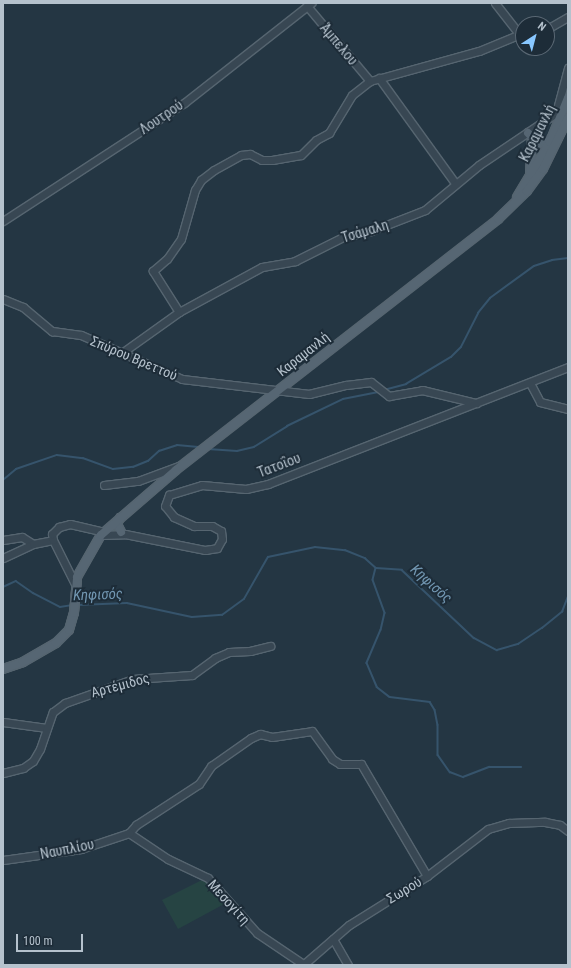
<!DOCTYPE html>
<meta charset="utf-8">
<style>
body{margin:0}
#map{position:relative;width:571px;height:968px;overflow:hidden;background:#243643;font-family:"Roboto Condensed",sans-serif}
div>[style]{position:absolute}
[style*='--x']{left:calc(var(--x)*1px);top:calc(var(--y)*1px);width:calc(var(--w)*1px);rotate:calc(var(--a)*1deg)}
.green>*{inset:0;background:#264443}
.stream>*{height:1.5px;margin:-0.75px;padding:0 0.75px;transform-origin:0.75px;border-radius:0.75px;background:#36546c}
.roads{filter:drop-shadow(1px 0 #566570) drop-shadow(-1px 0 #566570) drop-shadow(0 1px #566570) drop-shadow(0 -1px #566570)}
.minor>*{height:7px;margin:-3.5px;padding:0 3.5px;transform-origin:3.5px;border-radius:3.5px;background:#384753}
.major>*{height:8px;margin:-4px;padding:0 4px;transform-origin:4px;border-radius:4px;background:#566673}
span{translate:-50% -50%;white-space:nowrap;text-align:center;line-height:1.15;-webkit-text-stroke:4px #1d2c38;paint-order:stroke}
.street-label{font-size:14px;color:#b5c2cd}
.water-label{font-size:15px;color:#7297b2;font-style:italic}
.frame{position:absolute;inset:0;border:4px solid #b5c2cd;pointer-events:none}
.north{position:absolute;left:515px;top:16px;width:40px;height:40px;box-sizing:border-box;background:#1d2c38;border:1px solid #5a6874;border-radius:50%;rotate:36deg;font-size:11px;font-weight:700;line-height:16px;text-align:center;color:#b5c2cd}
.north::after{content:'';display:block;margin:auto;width:14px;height:18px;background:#88c7ff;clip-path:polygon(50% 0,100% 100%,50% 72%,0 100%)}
.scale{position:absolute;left:16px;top:934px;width:67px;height:18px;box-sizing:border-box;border:2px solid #b5c2cd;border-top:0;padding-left:5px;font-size:12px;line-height:14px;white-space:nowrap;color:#b5c2cd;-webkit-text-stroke:3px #1d2c38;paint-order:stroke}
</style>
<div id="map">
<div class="green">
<div style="clip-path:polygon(204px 879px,228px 902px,178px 929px,162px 900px)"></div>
</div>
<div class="stream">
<div style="--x:384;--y:390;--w:23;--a:-15"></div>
<div style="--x:406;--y:384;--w:52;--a:-31"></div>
<div style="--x:451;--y:357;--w:14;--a:-45"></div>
<div style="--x:461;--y:347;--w:38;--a:-63"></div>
<div style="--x:478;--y:313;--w:19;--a:-51"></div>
<div style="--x:490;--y:298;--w:54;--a:-36"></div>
<div style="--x:534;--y:266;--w:19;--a:-18"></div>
<div style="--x:552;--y:260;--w:16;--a:-7"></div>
<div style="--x:208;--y:449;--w:29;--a:4"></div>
<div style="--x:237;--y:451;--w:17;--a:-13"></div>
<div style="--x:254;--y:447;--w:39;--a:-32"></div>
<div style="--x:287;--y:426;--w:62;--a:-25.7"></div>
<div style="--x:343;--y:399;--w:37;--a:-11"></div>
<div style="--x:3;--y:480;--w:17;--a:-40"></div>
<div style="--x:16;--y:469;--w:43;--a:-18.9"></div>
<div style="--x:57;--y:455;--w:26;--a:7"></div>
<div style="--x:83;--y:458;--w:32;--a:20"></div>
<div style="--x:113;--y:469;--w:20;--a:-6"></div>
<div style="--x:133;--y:467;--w:16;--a:-22"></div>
<div style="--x:148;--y:461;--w:15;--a:-42"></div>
<div style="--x:159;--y:451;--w:19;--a:-18"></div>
<div style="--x:177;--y:445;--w:24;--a:5"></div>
<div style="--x:376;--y:568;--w:12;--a:104"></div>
<div style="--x:373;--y:580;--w:35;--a:70"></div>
<div style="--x:385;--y:613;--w:17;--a:103"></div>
<div style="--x:381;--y:630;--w:36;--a:113"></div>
<div style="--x:367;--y:663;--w:26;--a:67"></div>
<div style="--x:377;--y:687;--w:16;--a:38"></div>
<div style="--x:390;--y:697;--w:40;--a:7.1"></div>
<div style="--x:430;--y:702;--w:9;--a:58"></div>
<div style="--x:435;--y:710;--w:15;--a:79"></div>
<div style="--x:438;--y:725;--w:30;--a:90"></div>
<div style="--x:438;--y:755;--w:21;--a:55"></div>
<div style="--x:450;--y:772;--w:14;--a:21"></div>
<div style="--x:463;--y:777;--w:28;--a:-21"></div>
<div style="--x:489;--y:767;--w:32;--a:0"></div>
<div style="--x:3;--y:587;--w:14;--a:-25"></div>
<div style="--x:16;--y:581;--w:21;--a:35"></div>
<div style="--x:33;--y:593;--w:30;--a:27"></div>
<div style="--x:60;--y:607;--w:13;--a:-9"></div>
<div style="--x:78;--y:605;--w:49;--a:-2.3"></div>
<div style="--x:127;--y:603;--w:66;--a:12.2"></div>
<div style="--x:192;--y:617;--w:30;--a:-4"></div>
<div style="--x:222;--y:615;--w:27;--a:-36"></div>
<div style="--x:244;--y:599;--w:48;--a:-60.3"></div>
<div style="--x:268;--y:557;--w:48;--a:-12"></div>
<div style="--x:315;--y:547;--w:30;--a:6"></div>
<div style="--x:345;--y:550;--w:22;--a:22"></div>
<div style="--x:365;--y:558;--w:15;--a:42"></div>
<div style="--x:376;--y:568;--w:26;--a:4"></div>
<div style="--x:402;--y:570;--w:99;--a:43.4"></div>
<div style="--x:474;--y:638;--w:26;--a:28"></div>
<div style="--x:497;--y:650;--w:22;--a:-16"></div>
<div style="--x:518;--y:644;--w:29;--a:-34"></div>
<div style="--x:542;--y:628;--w:26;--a:-39"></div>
<div style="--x:562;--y:612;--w:17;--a:-69"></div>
</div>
<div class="roads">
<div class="minor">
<div style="--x:495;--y:3;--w:39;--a:52"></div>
<div style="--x:307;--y:6;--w:98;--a:50"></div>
<div style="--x:547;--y:29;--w:24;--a:-30"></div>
<div style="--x:379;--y:78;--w:130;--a:54.1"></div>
<div style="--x:3;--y:221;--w:216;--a:-33.1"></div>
<div style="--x:184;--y:103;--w:162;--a:-38.2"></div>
<div style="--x:3;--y:299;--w:22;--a:22"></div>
<div style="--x:23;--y:307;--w:38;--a:40"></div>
<div style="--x:52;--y:331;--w:29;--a:8"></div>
<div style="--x:81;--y:335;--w:110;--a:23.5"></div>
<div style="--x:182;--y:379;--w:128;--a:6.7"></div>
<div style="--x:309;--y:394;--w:38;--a:-14"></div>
<div style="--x:346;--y:385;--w:25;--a:-7"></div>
<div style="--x:371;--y:382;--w:23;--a:38"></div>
<div style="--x:389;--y:396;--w:34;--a:-10"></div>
<div style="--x:422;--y:390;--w:56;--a:13.5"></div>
<div style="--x:179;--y:312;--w:49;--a:-122.4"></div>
<div style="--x:153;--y:271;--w:18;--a:-41"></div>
<div style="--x:167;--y:259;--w:24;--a:-55"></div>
<div style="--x:181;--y:239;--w:51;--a:-74.1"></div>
<div style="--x:195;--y:190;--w:12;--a:-59"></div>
<div style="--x:201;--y:180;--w:16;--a:-38"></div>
<div style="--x:214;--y:170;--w:31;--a:-29"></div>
<div style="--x:241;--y:155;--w:9;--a:-6"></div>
<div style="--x:250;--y:154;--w:13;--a:27"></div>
<div style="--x:262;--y:160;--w:10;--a:0"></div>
<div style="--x:272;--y:160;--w:29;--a:-10"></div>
<div style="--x:301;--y:155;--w:21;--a:-45"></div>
<div style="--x:316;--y:140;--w:15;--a:-28"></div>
<div style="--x:329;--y:133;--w:44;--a:-58.8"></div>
<div style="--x:352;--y:95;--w:23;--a:-38"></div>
<div style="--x:370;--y:81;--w:113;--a:-15.4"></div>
<div style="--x:479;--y:51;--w:48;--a:-22.2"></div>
<div style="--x:123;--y:352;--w:69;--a:-35.5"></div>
<div style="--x:179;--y:312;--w:94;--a:-28.5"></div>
<div style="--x:262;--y:267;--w:34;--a:-10"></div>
<div style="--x:295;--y:261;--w:54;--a:-26.6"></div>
<div style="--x:343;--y:237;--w:29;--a:-12"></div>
<div style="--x:371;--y:231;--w:58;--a:-21.3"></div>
<div style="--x:425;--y:210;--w:70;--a:-39.8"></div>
<div style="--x:479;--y:165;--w:93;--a:-34"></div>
<div style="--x:556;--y:113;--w:47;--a:-75.1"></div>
<div style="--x:530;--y:383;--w:21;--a:62"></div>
<div style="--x:540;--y:402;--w:29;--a:14"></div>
<div style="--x:104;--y:485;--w:34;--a:-7"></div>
<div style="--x:138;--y:481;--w:46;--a:-20.4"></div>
<div style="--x:101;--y:535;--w:24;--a:-2"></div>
<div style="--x:125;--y:534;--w:82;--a:11.3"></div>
<div style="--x:205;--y:550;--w:12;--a:-9"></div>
<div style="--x:217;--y:548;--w:10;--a:-61"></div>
<div style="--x:222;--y:539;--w:8;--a:-97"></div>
<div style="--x:221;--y:531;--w:10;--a:-151"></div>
<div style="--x:212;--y:526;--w:18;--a:180"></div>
<div style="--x:194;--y:526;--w:22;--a:-156"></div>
<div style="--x:174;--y:517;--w:14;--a:-129"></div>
<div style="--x:165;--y:506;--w:12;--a:-70"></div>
<div style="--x:169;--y:495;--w:34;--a:-17"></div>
<div style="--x:202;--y:485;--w:44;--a:5.2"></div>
<div style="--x:246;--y:489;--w:23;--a:-13"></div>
<div style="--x:268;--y:484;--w:322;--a:-21.3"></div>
<div style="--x:3;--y:540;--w:19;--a:-9"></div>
<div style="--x:22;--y:537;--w:13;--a:32"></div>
<div style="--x:3;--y:558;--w:33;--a:-25"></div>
<div style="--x:33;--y:544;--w:20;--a:-11"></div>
<div style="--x:75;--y:584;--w:49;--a:-116.6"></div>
<div style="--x:53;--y:540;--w:6;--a:-99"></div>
<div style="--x:52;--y:534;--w:10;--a:-45"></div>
<div style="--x:59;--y:527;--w:11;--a:-15"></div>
<div style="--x:70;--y:524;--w:36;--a:13"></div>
<div style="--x:3;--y:722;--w:44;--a:7.8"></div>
<div style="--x:3;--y:773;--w:21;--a:-14"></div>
<div style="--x:23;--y:768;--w:12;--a:-35"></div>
<div style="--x:33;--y:761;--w:14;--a:-60"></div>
<div style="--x:40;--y:749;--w:39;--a:-71"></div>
<div style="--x:53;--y:712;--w:15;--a:-37"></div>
<div style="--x:65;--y:703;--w:72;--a:-19.4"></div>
<div style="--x:133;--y:679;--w:59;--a:-3.9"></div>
<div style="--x:192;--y:675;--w:29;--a:-36"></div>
<div style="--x:215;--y:658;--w:15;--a:-23"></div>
<div style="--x:229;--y:652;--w:21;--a:-3"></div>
<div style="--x:250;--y:651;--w:21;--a:-14"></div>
<div style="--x:129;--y:833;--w:11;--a:-49"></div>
<div style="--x:136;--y:825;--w:75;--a:-33.1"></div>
<div style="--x:199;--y:784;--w:22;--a:-56"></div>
<div style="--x:211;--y:766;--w:49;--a:-35"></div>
<div style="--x:251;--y:738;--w:10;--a:-24"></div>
<div style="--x:260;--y:734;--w:12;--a:14"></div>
<div style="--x:272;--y:737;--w:40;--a:-8.5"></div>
<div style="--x:312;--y:731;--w:34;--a:54"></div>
<div style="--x:332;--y:759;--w:9;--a:32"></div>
<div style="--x:340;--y:764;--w:21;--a:0"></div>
<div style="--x:361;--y:764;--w:130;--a:59.5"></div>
<div style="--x:129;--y:833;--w:47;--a:33.7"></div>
<div style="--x:168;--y:859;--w:44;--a:25.4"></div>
<div style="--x:208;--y:878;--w:74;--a:48.3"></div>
<div style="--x:257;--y:933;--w:55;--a:34"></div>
<div style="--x:3;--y:860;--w:79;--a:-8"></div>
<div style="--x:81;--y:849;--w:51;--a:-18.4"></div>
<div style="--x:333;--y:939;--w:30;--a:60"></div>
<div style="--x:303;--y:965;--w:61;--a:-41"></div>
<div style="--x:349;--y:925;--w:92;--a:-32.1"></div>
<div style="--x:427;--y:876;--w:77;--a:-37.6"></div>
<div style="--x:488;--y:829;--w:22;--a:-16"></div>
<div style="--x:509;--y:823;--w:36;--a:-2"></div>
<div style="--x:545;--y:822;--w:15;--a:11"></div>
<div style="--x:560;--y:825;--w:10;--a:37"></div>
</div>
<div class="major">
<div style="--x:528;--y:133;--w:14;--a:45"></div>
<div style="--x:538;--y:143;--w:7;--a:8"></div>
<div style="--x:545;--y:144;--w:8;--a:-40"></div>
<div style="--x:530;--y:175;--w:37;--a:-87"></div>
<div style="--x:517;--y:197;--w:64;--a:-59"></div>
<div style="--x:550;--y:142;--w:48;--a:-67.8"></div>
<div style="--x:120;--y:518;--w:7;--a:117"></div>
<div style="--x:117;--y:524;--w:9;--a:63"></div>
<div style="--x:3;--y:669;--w:21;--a:-19"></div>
<div style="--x:23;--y:662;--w:38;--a:-30"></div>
<div style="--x:56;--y:643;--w:18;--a:-45"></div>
<div style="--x:69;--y:630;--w:18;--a:-74"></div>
<div style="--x:74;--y:613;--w:36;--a:-85"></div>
<div style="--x:77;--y:577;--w:48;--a:-60.3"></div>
<div style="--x:101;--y:535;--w:99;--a:-40.9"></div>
<div style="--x:176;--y:470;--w:408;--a:-37.9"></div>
<div style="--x:498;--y:219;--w:40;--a:-44"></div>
<div style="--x:527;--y:191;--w:27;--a:-54"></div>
<div style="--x:543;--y:169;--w:57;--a:-63.9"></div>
</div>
</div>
<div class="street-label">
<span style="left:339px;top:44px;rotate:50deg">Άμπελου</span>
<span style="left:161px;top:117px;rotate:-34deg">Λουτρού</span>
<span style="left:537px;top:133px;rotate:-63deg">Καραμανλή</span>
<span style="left:365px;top:231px;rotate:-17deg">Τσάμαλη</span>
<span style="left:303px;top:354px;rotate:-38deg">Καραμανλή</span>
<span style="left:134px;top:358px;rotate:23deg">Σπύρου Βρεττού</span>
<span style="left:279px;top:465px;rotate:-21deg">Τατοΐου</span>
<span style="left:120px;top:685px;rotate:-15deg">Αρτέμιδος</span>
<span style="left:67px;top:849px;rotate:-11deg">Ναυπλίου</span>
<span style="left:404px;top:890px;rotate:-31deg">Σωρού</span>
<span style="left:229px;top:902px;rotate:48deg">Μεσογίτη</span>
</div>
<div class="water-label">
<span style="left:431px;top:584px;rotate:42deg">Κηφισός</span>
<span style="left:98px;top:595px;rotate:-2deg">Κηφισός</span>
</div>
<div class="frame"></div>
<div class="north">N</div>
<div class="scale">100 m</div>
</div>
